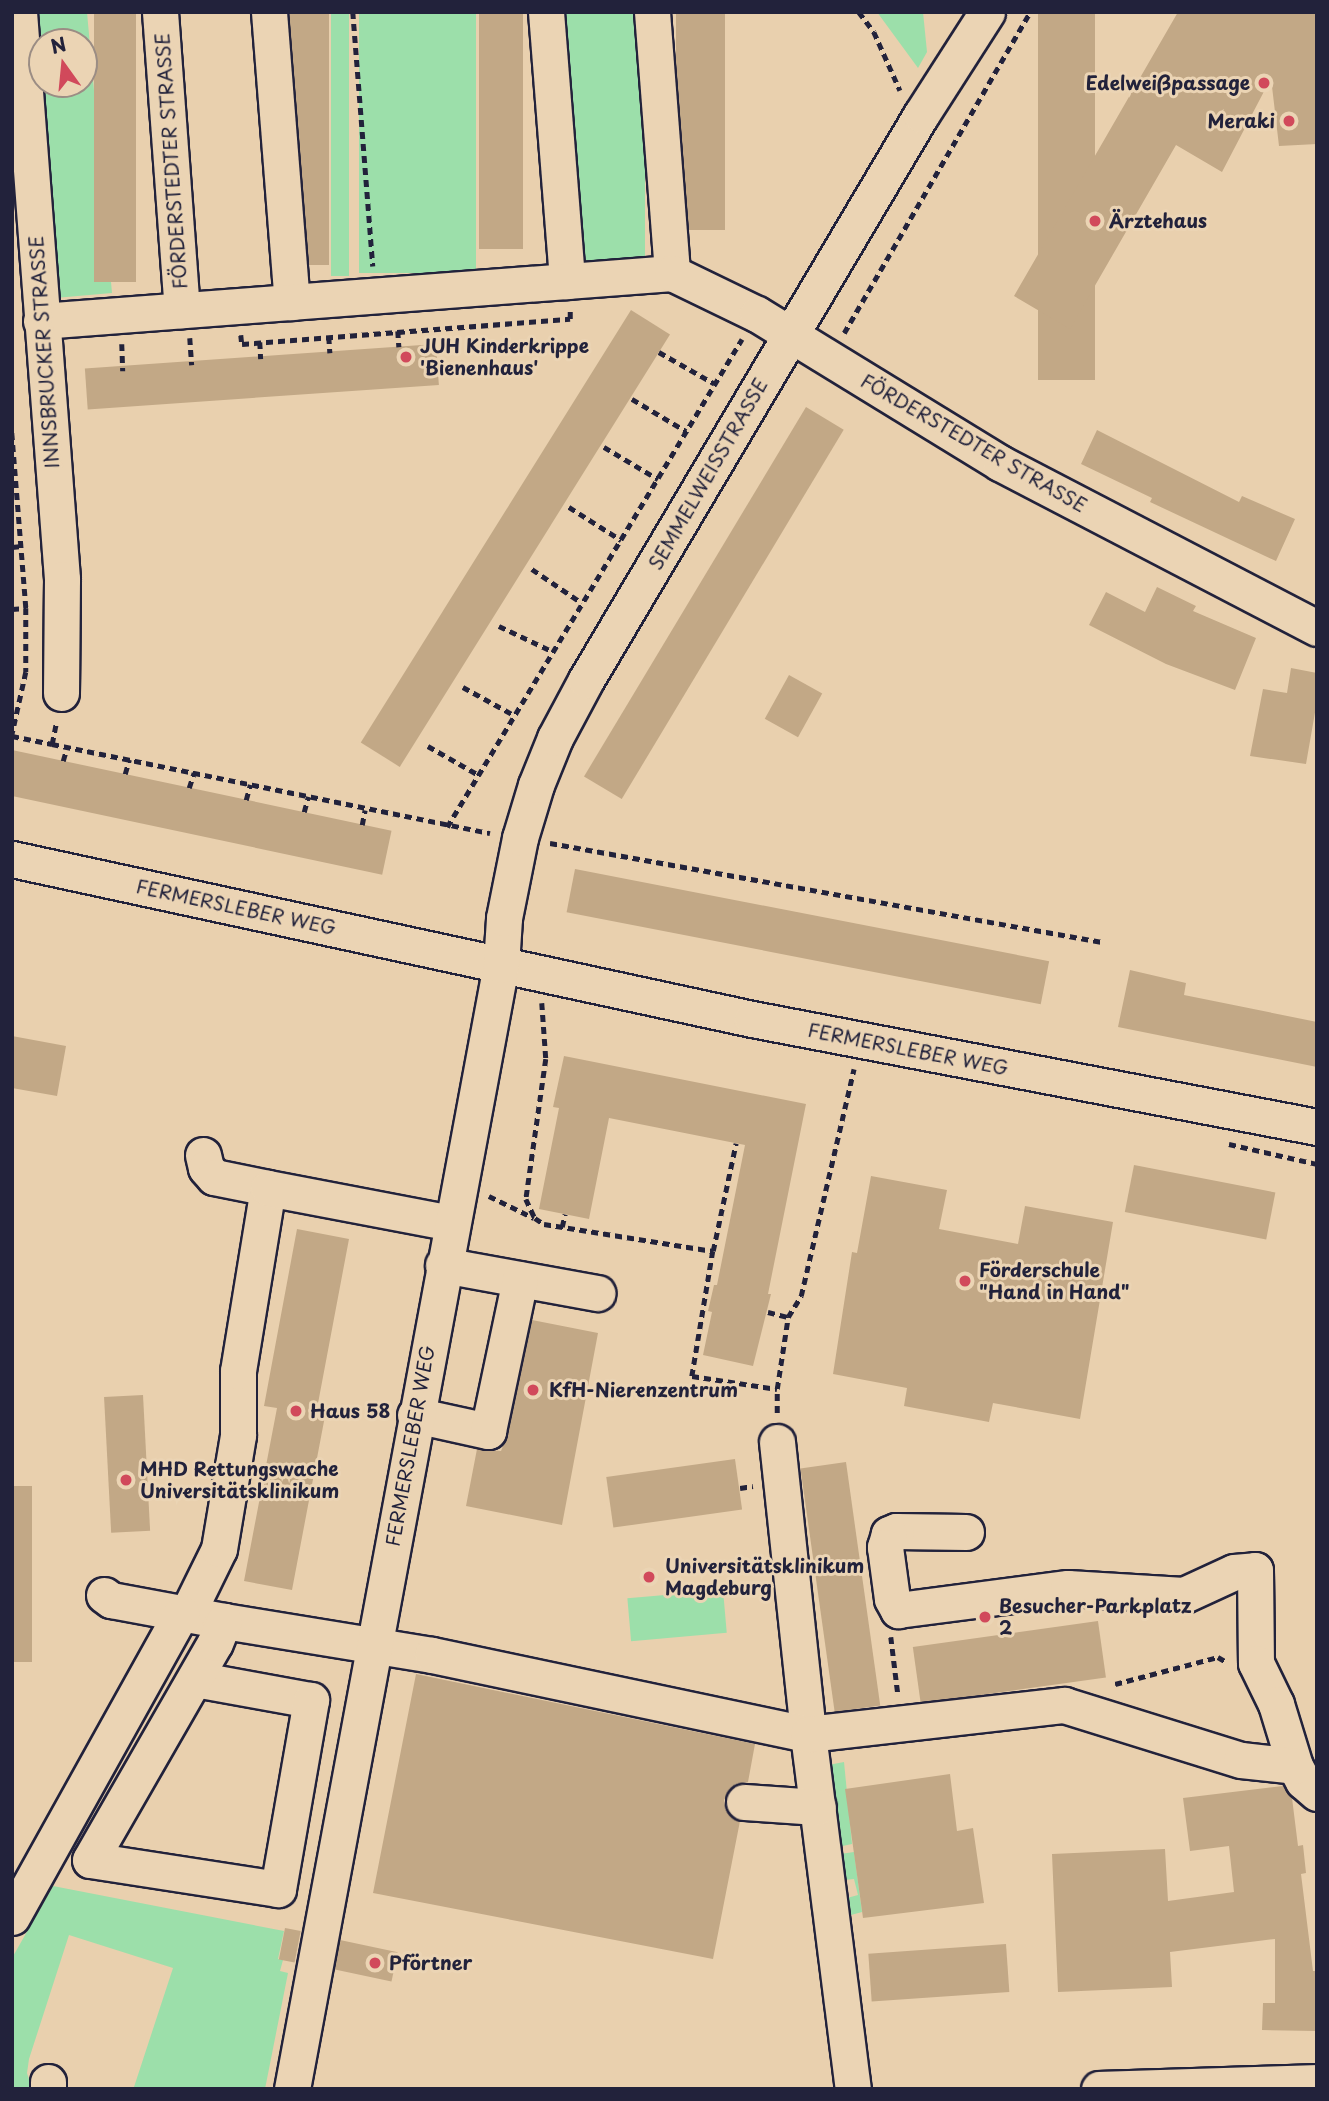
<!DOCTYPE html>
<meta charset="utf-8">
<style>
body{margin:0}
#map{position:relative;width:1329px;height:2101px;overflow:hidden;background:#e9d0ae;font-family:"Playpen Sans",sans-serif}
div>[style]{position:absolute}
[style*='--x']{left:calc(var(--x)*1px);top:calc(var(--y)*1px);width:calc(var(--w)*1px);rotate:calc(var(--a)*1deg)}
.green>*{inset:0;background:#9cdfaa;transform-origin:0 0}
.building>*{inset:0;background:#c2a886;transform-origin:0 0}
.path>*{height:4.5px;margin-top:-2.25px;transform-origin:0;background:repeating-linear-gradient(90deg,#22223b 0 7px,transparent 0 12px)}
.roads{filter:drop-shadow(2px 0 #22223b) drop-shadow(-2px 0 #22223b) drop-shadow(0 2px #22223b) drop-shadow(0 -2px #22223b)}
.minor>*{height:35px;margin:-17.5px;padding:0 17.5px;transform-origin:17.5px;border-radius:17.5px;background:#ebd4b4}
.dots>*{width:19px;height:19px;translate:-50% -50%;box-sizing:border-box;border:4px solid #ebd4b4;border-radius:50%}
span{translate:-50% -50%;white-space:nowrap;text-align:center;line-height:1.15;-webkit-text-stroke:6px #ebd4b4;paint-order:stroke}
.poi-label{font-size:19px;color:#22223b;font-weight:700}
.right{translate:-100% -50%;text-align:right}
.left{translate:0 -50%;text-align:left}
.street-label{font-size:19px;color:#22223b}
.frame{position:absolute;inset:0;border:14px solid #22223b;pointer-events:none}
.north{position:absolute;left:28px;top:28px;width:70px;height:70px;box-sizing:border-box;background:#ebd4b4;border:2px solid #9b8d84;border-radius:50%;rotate:345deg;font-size:19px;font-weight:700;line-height:28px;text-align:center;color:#22223b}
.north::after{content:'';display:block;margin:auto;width:24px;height:32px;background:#d1495b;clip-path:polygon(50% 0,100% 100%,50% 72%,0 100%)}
</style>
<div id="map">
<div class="green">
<div style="clip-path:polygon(evenodd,30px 12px,87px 12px,112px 293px,55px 298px,30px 12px,42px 42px,84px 42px,84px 84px,42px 84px,42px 42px)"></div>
<div style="left:331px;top:12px;width:18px;height:264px"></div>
<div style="left:359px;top:12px;width:117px;height:261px"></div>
<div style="left:551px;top:12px;width:94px;height:254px"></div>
<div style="clip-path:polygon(877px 12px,923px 12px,927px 52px,918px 68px)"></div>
<div style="left:723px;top:1590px;width:43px;height:96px;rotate:85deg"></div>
<div style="clip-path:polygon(844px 1762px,852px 1844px,838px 1847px,823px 1766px)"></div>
<div style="clip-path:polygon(854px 1852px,862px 1912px,851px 1915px,847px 1898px,858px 1895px,854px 1879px,844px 1880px,840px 1854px)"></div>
<div style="clip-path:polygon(53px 1886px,284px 1931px,278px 1959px,283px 1960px,280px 1971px,288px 1973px,265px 2089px,107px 2089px,134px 2087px,173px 1968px,69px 1935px,29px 2059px,27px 2073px,32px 2089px,12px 2089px,12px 1958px)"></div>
</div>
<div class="building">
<div style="left:94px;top:12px;width:42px;height:270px"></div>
<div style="left:289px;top:12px;width:40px;height:253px"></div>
<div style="left:479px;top:12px;width:44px;height:237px"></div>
<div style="left:676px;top:12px;width:49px;height:218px"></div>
<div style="left:1038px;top:12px;width:57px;height:368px"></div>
<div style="clip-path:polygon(1178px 12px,1317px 12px,1317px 144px,1279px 146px,1271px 78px,1222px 172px,1176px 145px,1070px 329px,1014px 296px)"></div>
<div style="left:631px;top:310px;width:46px;height:510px;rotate:32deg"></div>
<div style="left:436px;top:344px;width:41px;height:352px;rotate:86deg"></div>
<div style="left:806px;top:407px;width:44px;height:431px;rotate:31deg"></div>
<div style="clip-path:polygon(1097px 430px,1239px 502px,1242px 496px,1295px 519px,1276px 561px,1150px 502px,1152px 498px,1081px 464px)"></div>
<div style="clip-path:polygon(1157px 587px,1196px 606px,1193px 611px,1256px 638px,1235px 690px,1166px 664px,1089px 625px,1106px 592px,1145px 612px)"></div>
<div style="clip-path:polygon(1291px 668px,1317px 673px,1317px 701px,1306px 764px,1250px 756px,1263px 689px,1287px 693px)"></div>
<div style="left:789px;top:675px;width:38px;height:50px;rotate:29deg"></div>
<div style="left:12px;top:750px;width:388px;height:45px;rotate:12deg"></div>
<div style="left:575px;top:869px;width:483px;height:44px;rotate:11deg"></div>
<div style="clip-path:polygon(1130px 970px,1186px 983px,1184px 995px,1317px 1022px,1317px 1067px,1118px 1027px)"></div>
<div style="clip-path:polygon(12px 1036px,66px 1046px,57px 1096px,12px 1088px)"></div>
<div style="clip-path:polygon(564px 1056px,806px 1104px,768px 1294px,771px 1294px,753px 1366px,703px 1355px,712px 1312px,708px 1311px,714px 1285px,717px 1285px,745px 1145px,609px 1118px,589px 1219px,539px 1209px,559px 1108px,553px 1107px)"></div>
<div style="left:1134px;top:1165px;width:144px;height:48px;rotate:11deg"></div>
<div style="clip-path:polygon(871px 1176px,947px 1190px,939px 1229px,1018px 1244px,1025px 1206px,1113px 1222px,1080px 1419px,993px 1403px,989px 1422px,904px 1406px,907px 1388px,833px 1374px,852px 1252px,857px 1253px)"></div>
<div style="clip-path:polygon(297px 1229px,349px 1239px,316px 1414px,325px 1416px,292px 1590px,244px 1581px,277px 1408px,264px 1406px)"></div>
<div style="clip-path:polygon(532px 1320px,598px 1333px,562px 1525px,466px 1506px,477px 1449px,501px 1451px,507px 1436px)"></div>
<div style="left:143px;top:1395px;width:136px;height:39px;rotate:87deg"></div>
<div style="left:735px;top:1459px;width:51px;height:130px;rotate:82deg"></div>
<div style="left:846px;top:1462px;width:246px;height:46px;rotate:82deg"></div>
<div style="left:12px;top:1486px;width:20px;height:176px"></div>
<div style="left:1098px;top:1621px;width:57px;height:187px;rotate:82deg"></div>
<div style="clip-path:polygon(416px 1674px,755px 1744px,748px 1782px,735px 1784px,724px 1800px,726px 1811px,740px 1821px,713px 1959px,373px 1893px)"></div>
<div style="clip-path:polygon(950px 1774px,957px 1831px,973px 1828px,984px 1903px,863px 1918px,845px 1789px)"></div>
<div style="clip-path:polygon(1283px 1786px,1292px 1798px,1298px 1846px,1303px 1845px,1306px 1873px,1301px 1874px,1313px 1971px,1317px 1971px,1317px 2031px,1262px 2030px,1263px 2003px,1275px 2003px,1275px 1939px,1170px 1952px,1172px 1987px,1058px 1992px,1052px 1854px,1165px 1849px,1168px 1901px,1234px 1892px,1229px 1846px,1190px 1851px,1183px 1798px)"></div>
<div style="left:285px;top:1928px;width:16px;height:32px;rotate:11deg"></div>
<div style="left:340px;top:1940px;width:59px;height:30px;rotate:12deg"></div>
<div style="left:1006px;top:1944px;width:48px;height:138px;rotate:86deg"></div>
</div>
<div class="path">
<div style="--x:353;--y:12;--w:255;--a:85.5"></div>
<div style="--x:859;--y:12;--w:25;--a:53"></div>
<div style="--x:874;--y:32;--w:64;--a:65.9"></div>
<div style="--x:398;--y:331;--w:16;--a:86"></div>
<div style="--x:844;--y:333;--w:371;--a:-59.9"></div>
<div style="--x:241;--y:335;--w:9;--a:84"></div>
<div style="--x:242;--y:344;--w:329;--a:-4.4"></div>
<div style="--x:570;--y:319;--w:9;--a:-90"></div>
<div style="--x:329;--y:337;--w:16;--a:86"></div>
<div style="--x:190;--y:338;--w:27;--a:86"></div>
<div style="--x:260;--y:342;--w:17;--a:87"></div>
<div style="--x:122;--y:344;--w:27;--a:88"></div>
<div style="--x:659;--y:352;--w:64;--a:29.7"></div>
<div style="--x:632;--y:399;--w:63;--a:30.7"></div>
<div style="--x:12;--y:433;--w:176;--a:85.4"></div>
<div style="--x:26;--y:608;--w:64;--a:90"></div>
<div style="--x:26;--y:672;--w:65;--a:102.5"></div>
<div style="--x:604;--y:447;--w:63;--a:30.7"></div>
<div style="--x:569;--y:507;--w:62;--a:32.4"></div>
<div style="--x:12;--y:547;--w:10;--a:-6"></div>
<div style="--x:532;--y:569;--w:60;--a:34.2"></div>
<div style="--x:12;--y:609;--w:14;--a:-4"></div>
<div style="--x:499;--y:626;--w:59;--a:25.3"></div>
<div style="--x:463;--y:687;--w:58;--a:28.8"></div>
<div style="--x:12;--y:736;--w:41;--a:11.3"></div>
<div style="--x:52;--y:744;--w:21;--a:-79"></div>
<div style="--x:52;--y:744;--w:447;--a:11.5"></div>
<div style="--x:428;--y:746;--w:56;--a:29.7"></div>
<div style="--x:63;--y:761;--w:15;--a:-74"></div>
<div style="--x:125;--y:774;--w:15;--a:-74"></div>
<div style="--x:189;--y:788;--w:16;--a:-72"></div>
<div style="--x:246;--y:800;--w:16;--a:-75"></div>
<div style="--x:304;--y:812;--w:16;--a:-75"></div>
<div style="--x:362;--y:825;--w:15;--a:-79"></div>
<div style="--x:447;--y:827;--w:570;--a:-58.85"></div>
<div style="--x:550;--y:843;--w:561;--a:10.17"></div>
<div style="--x:542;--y:1003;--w:56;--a:85.9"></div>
<div style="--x:546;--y:1059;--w:141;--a:98.1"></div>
<div style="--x:526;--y:1199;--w:21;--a:65"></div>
<div style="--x:535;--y:1218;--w:11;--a:34"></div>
<div style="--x:544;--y:1224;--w:171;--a:9.1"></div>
<div style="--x:713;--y:1251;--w:127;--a:99.5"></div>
<div style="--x:692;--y:1376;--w:86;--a:8.7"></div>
<div style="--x:1229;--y:1144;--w:90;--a:12.8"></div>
<div style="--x:489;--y:1196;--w:50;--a:26.1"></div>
<div style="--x:562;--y:1227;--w:13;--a:-77"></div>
<div style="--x:713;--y:1251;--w:110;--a:-78"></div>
<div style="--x:768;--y:1312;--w:21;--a:14"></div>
<div style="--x:777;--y:1413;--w:24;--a:-90"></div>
<div style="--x:777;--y:1389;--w:73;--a:-81.3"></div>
<div style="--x:788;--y:1317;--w:25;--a:-58"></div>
<div style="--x:801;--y:1296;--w:233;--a:-76.9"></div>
<div style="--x:740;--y:1488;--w:13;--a:-9"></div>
<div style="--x:891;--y:1637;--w:57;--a:83"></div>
<div style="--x:1115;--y:1684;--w:106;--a:-14.7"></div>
<div style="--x:1218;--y:1657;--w:8;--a:30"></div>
</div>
<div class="roads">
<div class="minor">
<div style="--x:19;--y:12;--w:569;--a:85.66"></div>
<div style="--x:62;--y:579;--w:114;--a:90.5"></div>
<div style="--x:160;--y:12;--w:299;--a:85.8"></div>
<div style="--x:269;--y:12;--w:291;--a:85.5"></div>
<div style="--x:546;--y:12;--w:270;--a:85.5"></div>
<div style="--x:652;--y:12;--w:262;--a:85.6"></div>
<div style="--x:41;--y:321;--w:633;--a:-4.35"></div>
<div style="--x:672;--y:273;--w:94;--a:25.8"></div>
<div style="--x:757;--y:314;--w:285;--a:31.5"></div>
<div style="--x:1000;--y:463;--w:357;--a:27.5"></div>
<div style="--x:12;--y:859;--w:757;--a:12.2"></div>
<div style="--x:752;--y:1019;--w:575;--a:10.82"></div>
<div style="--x:203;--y:1155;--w:13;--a:77"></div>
<div style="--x:206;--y:1168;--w:12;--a:48"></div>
<div style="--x:214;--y:1177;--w:55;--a:11.5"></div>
<div style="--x:443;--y:1265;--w:157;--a:10.3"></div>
<div style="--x:415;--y:1415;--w:75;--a:12.4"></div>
<div style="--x:488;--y:1431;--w:155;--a:-78.1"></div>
<div style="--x:777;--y:1442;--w:294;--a:83.9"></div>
<div style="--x:808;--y:1734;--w:358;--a:82.8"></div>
<div style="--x:966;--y:1532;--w:70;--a:-179.2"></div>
<div style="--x:896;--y:1531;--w:8;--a:157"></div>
<div style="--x:889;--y:1534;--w:14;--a:107"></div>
<div style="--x:885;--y:1547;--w:52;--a:82.3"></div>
<div style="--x:892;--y:1599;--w:13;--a:61"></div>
<div style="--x:898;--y:1610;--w:171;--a:-7.4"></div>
<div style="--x:1068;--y:1588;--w:116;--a:3.5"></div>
<div style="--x:1184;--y:1595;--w:55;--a:-24.7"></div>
<div style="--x:1234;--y:1572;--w:21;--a:-5"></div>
<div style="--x:1255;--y:1570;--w:93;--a:89.4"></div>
<div style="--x:1256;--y:1663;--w:46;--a:64"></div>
<div style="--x:1276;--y:1704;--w:65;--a:73"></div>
<div style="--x:1295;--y:1766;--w:17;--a:62"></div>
<div style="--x:1303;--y:1781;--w:18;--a:41"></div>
<div style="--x:104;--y:1595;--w:9;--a:36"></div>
<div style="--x:111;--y:1600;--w:115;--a:10.5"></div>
<div style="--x:224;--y:1621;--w:211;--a:9.3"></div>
<div style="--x:432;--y:1655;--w:384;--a:11.9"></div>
<div style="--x:808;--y:1734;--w:258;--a:-6.5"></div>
<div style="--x:1064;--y:1705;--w:185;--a:17.3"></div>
<div style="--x:1241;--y:1760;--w:54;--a:6.3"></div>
<div style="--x:187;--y:1614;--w:72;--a:-63.8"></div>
<div style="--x:219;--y:1549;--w:116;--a:-80.5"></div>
<div style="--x:238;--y:1435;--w:64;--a:-90"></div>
<div style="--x:238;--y:1371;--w:185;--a:-80.7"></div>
<div style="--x:268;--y:1188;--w:186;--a:10.8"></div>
<div style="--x:195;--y:1679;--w:118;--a:10.3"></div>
<div style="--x:311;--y:1700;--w:192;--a:99.9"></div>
<div style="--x:278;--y:1889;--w:190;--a:-171.2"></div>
<div style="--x:90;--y:1860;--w:250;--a:-60.1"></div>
<div style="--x:215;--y:1643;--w:24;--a:-68"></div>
<div style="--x:744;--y:1802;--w:74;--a:3.9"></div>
<div style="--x:12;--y:1917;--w:348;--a:-60.9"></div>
<div style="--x:48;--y:2089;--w:7;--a:-90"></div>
<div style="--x:292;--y:2089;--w:1143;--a:-79.47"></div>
<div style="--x:501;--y:965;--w:47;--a:-86.3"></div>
<div style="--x:504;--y:918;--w:82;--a:-78.7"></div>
<div style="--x:520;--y:838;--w:55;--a:-73.2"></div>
<div style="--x:536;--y:785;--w:51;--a:-68"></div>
<div style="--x:555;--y:738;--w:66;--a:-61.9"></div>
<div style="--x:586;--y:680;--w:657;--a:-59.34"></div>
<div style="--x:921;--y:115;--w:122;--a:-57.3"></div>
<div style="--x:1099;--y:2089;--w:218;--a:-1.8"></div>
</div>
</div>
<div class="dots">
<div style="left:1264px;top:83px;background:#d1495b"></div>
<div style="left:1289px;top:121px;background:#d1495b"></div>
<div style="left:1095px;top:221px;background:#d1495b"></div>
<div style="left:406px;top:357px;background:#d1495b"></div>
<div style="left:965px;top:1281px;background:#d1495b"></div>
<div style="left:533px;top:1390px;background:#d1495b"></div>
<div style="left:296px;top:1411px;background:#d1495b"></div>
<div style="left:126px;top:1480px;background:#d1495b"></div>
<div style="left:649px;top:1577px;background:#d1495b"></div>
<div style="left:985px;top:1617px;background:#d1495b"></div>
<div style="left:375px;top:1963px;background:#d1495b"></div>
</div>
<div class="poi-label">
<span class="right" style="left:1250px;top:83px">Edelweißpassage</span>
<span class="right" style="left:1275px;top:121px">Meraki</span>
<span class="left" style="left:1109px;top:221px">Ärztehaus</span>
<span class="left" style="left:420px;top:357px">JUH Kinderkrippe<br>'Bienenhaus'</span>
<span class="left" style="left:979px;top:1281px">Förderschule<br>"Hand in Hand"</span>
<span class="left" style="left:549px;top:1390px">KfH-Nierenzentrum</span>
<span class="left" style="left:310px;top:1411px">Haus 58</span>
<span class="left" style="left:140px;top:1480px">MHD Rettungswache<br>Universitätsklinikum</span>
<span class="left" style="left:665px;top:1577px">Universitätsklinikum<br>Magdeburg</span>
<span class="left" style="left:999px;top:1617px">Besucher-Parkplatz<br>2</span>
<span class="left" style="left:389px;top:1963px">Pförtner</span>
</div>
<div class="street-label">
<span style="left:171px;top:161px;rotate:-94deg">FÖRDERSTEDTER STRASSE</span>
<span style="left:44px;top:352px;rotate:-94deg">INNSBRUCKER STRASSE</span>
<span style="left:974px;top:443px;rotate:30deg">FÖRDERSTEDTER STRASSE</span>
<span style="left:708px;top:474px;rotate:-60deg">SEMMELWEISSTRASSE</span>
<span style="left:236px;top:907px;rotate:12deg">FERMERSLEBER WEG</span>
<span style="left:908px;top:1049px;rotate:11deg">FERMERSLEBER WEG</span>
<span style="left:410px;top:1446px;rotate:-80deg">FERMERSLEBER WEG</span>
</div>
<div class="frame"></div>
<div class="north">N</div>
</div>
